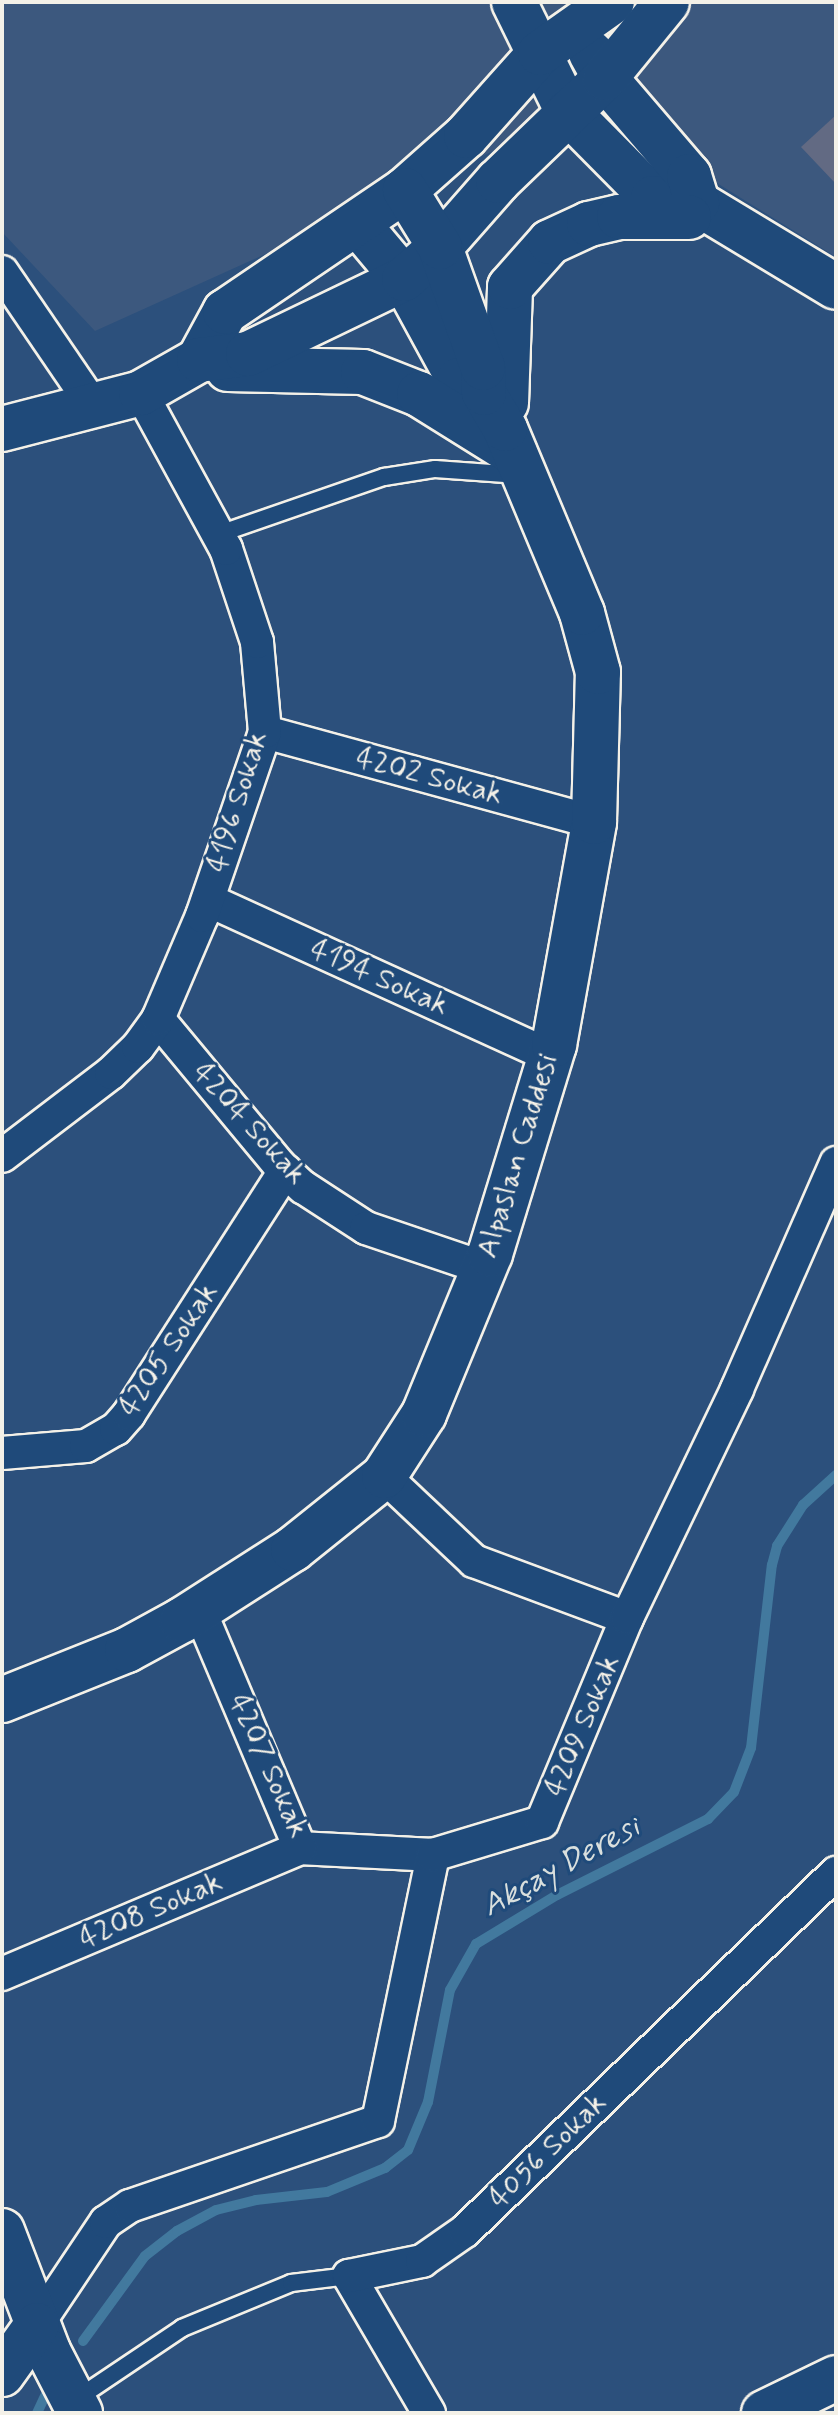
<!DOCTYPE html>
<meta charset="utf-8">
<style>
body{margin:0}
#map{position:relative;width:838px;height:2415px;overflow:hidden;background:#2c507c;font-family:Mynerve,sans-serif}
div>[style]{position:absolute}
[style*='--x']{left:calc(var(--x)*1px);top:calc(var(--y)*1px);width:calc(var(--w)*1px);rotate:calc(var(--a)*1deg)}
.built>*{inset:0;background:#3c587e}
.stream>*{height:10px;margin:-5px;padding:0 5px;transform-origin:5px;border-radius:5px;background:#42799e}
.building>*{inset:0;background:#626a83}
.roads{filter:drop-shadow(2px 0 #f4f1e8) drop-shadow(-2px 0 #f4f1e8) drop-shadow(0 2px #f4f1e8) drop-shadow(0 -2px #f4f1e8)}
.lane>*{height:16px;margin:-8px;padding:0 8px;transform-origin:8px;border-radius:8px;background:#1f4a7a}
.street>*{height:32px;margin:-16px;padding:0 16px;transform-origin:16px;border-radius:16px;background:#1f4a7a}
.secondary>*{height:44px;margin:-22px;padding:0 22px;transform-origin:22px;border-radius:22px;background:#1f4a7a}
span{translate:-50% -50%;white-space:nowrap;text-align:center;line-height:1.15;-webkit-text-stroke:6px #1f4a7a;paint-order:stroke}
.street-label{font-size:30px;color:#f4f1e8}
.water-label{font-size:32px;color:#d9dfdd;font-style:italic}
.frame{position:absolute;inset:0;border:4px solid #f4f1e8;pointer-events:none}
</style>
<div id="map">
<div class="built">
<div style="clip-path:polygon(2px 2px,836px 2px,836px 257px,593px 106px,95px 331px,2px 232px)"></div>
</div>
<div class="stream">
<div style="--x:83;--y:2341;--w:105;--a:-53.9"></div>
<div style="--x:145;--y:2256;--w:41;--a:-38"></div>
<div style="--x:177;--y:2231;--w:44;--a:-28.3"></div>
<div style="--x:216;--y:2210;--w:41;--a:-14"></div>
<div style="--x:256;--y:2200;--w:71;--a:-6.4"></div>
<div style="--x:327;--y:2192;--w:63;--a:-22.5"></div>
<div style="--x:385;--y:2168;--w:29;--a:-38"></div>
<div style="--x:408;--y:2150;--w:52;--a:-67.4"></div>
<div style="--x:428;--y:2102;--w:114;--a:-78.9"></div>
<div style="--x:450;--y:1990;--w:53;--a:-60.5"></div>
<div style="--x:476;--y:1944;--w:95;--a:-31.2"></div>
<div style="--x:557;--y:1895;--w:169;--a:-26.7"></div>
<div style="--x:708;--y:1819;--w:37;--a:-46"></div>
<div style="--x:734;--y:1792;--w:47;--a:-68.9"></div>
<div style="--x:751;--y:1748;--w:184;--a:-83.5"></div>
<div style="--x:772;--y:1565;--w:20;--a:-75"></div>
<div style="--x:777;--y:1546;--w:49;--a:-57.6"></div>
<div style="--x:803;--y:1505;--w:45;--a:-42.3"></div>
<div style="--x:37;--y:2413;--w:19;--a:-65"></div>
</div>
<div class="building">
<div style="clip-path:polygon(836px 115px,836px 184px,801px 147px)"></div>
</div>
<div class="roads">
<div class="lane">
<div style="--x:219;--y:534;--w:175;--a:-19.1"></div>
<div style="--x:384;--y:477;--w:52;--a:-8.9"></div>
<div style="--x:435;--y:469;--w:84;--a:4.1"></div>
<div style="--x:75;--y:2400;--w:129;--a:-33.9"></div>
<div style="--x:182;--y:2328;--w:118;--a:-22.4"></div>
<div style="--x:291;--y:2283;--w:58;--a:-6.9"></div>
</div>
<div class="street">
<div style="--x:2;--y:272;--w:163;--a:55.7"></div>
<div style="--x:265;--y:732;--w:341;--a:15.3"></div>
<div style="--x:208;--y:900;--w:376;--a:24.5"></div>
<div style="--x:158;--y:1019;--w:190;--a:50.3"></div>
<div style="--x:279;--y:1165;--w:33;--a:43"></div>
<div style="--x:303;--y:1187;--w:75;--a:33.1"></div>
<div style="--x:366;--y:1228;--w:125;--a:18.7"></div>
<div style="--x:2;--y:1156;--w:137;--a:-37.3"></div>
<div style="--x:111;--y:1073;--w:37;--a:-44"></div>
<div style="--x:138;--y:1047;--w:34;--a:-54"></div>
<div style="--x:158;--y:1019;--w:112;--a:-66.9"></div>
<div style="--x:202;--y:916;--w:194;--a:-71.1"></div>
<div style="--x:265;--y:732;--w:90;--a:-95.1"></div>
<div style="--x:257;--y:642;--w:98;--a:-108.4"></div>
<div style="--x:226;--y:549;--w:178;--a:-118.6"></div>
<div style="--x:2;--y:1453;--w:84;--a:-4.8"></div>
<div style="--x:86;--y:1446;--w:34;--a:-30"></div>
<div style="--x:116;--y:1429;--w:20;--a:-49"></div>
<div style="--x:129;--y:1414;--w:289;--a:-57.3"></div>
<div style="--x:384;--y:1476;--w:124;--a:43.4"></div>
<div style="--x:474;--y:1561;--w:163;--a:20.4"></div>
<div style="--x:199;--y:1609;--w:259;--a:67.1"></div>
<div style="--x:300;--y:1848;--w:133;--a:3"></div>
<div style="--x:2;--y:1974;--w:324;--a:-22.9"></div>
<div style="--x:37;--y:2325;--w:124;--a:-56.2"></div>
<div style="--x:106;--y:2222;--w:29;--a:-34"></div>
<div style="--x:130;--y:2206;--w:262;--a:-18.9"></div>
<div style="--x:378;--y:2121;--w:272;--a:-78.3"></div>
<div style="--x:433;--y:1855;--w:114;--a:-16.8"></div>
<div style="--x:542;--y:1822;--w:221;--a:-67.4"></div>
<div style="--x:627;--y:1618;--w:254;--a:-64.3"></div>
<div style="--x:737;--y:1389;--w:247;--a:-66.3"></div>
<div style="--x:429;--y:2413;--w:159;--a:-120.3"></div>
<div style="--x:349;--y:2276;--w:75;--a:-11.6"></div>
<div style="--x:422;--y:2261;--w:52;--a:-34.9"></div>
<div style="--x:465;--y:2231;--w:516;--a:-43.98"></div>
</div>
<div class="secondary">
<div style="--x:514;--y:2;--w:123;--a:63.9"></div>
<div style="--x:568;--y:112;--w:121;--a:45.3"></div>
<div style="--x:653;--y:198;--w:44;--a:6.5"></div>
<div style="--x:697;--y:203;--w:162;--a:31.1"></div>
<div style="--x:591;--y:53;--w:29;--a:61"></div>
<div style="--x:605;--y:78;--w:129;--a:49.4"></div>
<div style="--x:689;--y:176;--w:28;--a:73"></div>
<div style="--x:358;--y:224;--w:72;--a:50.1"></div>
<div style="--x:404;--y:279;--w:115;--a:61.4"></div>
<div style="--x:459;--y:380;--w:28;--a:27"></div>
<div style="--x:199;--y:360;--w:55;--a:-61.6"></div>
<div style="--x:225;--y:312;--w:217;--a:-34.1"></div>
<div style="--x:405;--y:190;--w:81;--a:-41.5"></div>
<div style="--x:466;--y:136;--w:111;--a:-48.3"></div>
<div style="--x:540;--y:53;--w:88;--a:-35.3"></div>
<div style="--x:228;--y:369;--w:135;--a:1.3"></div>
<div style="--x:363;--y:372;--w:60;--a:21.4"></div>
<div style="--x:419;--y:394;--w:113;--a:32"></div>
<div style="--x:506;--y:403;--w:116;--a:-88"></div>
<div style="--x:510;--y:287;--w:60;--a:-48.4"></div>
<div style="--x:550;--y:242;--w:43;--a:-24.8"></div>
<div style="--x:589;--y:224;--w:31;--a:-13"></div>
<div style="--x:619;--y:217;--w:70;--a:0"></div>
<div style="--x:2;--y:429;--w:144;--a:-14.5"></div>
<div style="--x:141;--y:393;--w:67;--a:-29.6"></div>
<div style="--x:199;--y:360;--w:49;--a:-7"></div>
<div style="--x:248;--y:354;--w:173;--a:-25.7"></div>
<div style="--x:404;--y:279;--w:48;--a:-41.6"></div>
<div style="--x:440;--y:247;--w:88;--a:-48.7"></div>
<div style="--x:498;--y:181;--w:149;--a:-43.9"></div>
<div style="--x:605;--y:78;--w:98;--a:-50.8"></div>
<div style="--x:2;--y:1700;--w:135;--a:-21.8"></div>
<div style="--x:127;--y:1650;--w:63;--a:-28.6"></div>
<div style="--x:182;--y:1620;--w:132;--a:-32.6"></div>
<div style="--x:293;--y:1549;--w:117;--a:-38.7"></div>
<div style="--x:384;--y:1476;--w:74;--a:-57.2"></div>
<div style="--x:424;--y:1414;--w:173;--a:-67.6"></div>
<div style="--x:490;--y:1254;--w:219;--a:-73"></div>
<div style="--x:554;--y:1045;--w:227;--a:-79.8"></div>
<div style="--x:594;--y:822;--w:150;--a:-88.5"></div>
<div style="--x:598;--y:672;--w:61;--a:-105.2"></div>
<div style="--x:582;--y:613;--w:199;--a:-112.7"></div>
<div style="--x:505;--y:429;--w:42;--a:-120.3"></div>
<div style="--x:484;--y:393;--w:25;--a:-92"></div>
<div style="--x:483;--y:368;--w:128;--a:-109.6"></div>
<div style="--x:440;--y:247;--w:67;--a:-121.6"></div>
<div style="--x:2;--y:2231;--w:129;--a:69"></div>
<div style="--x:48;--y:2351;--w:70;--a:62.7"></div>
<div style="--x:2;--y:2374;--w:60;--a:-54.5"></div>
<div style="--x:764;--y:2413;--w:80;--a:-25.9"></div>
</div>
</div>
<div class="street-label">
<span style="left:429px;top:777px;rotate:15deg">4202 Sokak</span>
<span style="left:238px;top:802px;rotate:-73deg">4196 Sokak</span>
<span style="left:379px;top:978px;rotate:24deg">4194 Sokak</span>
<span style="left:249px;top:1124px;rotate:48deg">4204 Sokak</span>
<span style="left:518px;top:1156px;rotate:-73deg">Alpaslan Caddesi</span>
<span style="left:169px;top:1350px;rotate:-56deg">4205 Sokak</span>
<span style="left:583px;top:1726px;rotate:-67deg">4209 Sokak</span>
<span style="left:268px;top:1766px;rotate:66deg">4207 Sokak</span>
<span style="left:151px;top:1911px;rotate:-23deg">4208 Sokak</span>
<span style="left:548px;top:2151px;rotate:-44deg">4056 Sokak</span>
</div>
<div class="water-label">
<span style="left:561px;top:1867px;rotate:-29deg">Akçay Deresi</span>
</div>
<div class="frame"></div>
</div>
